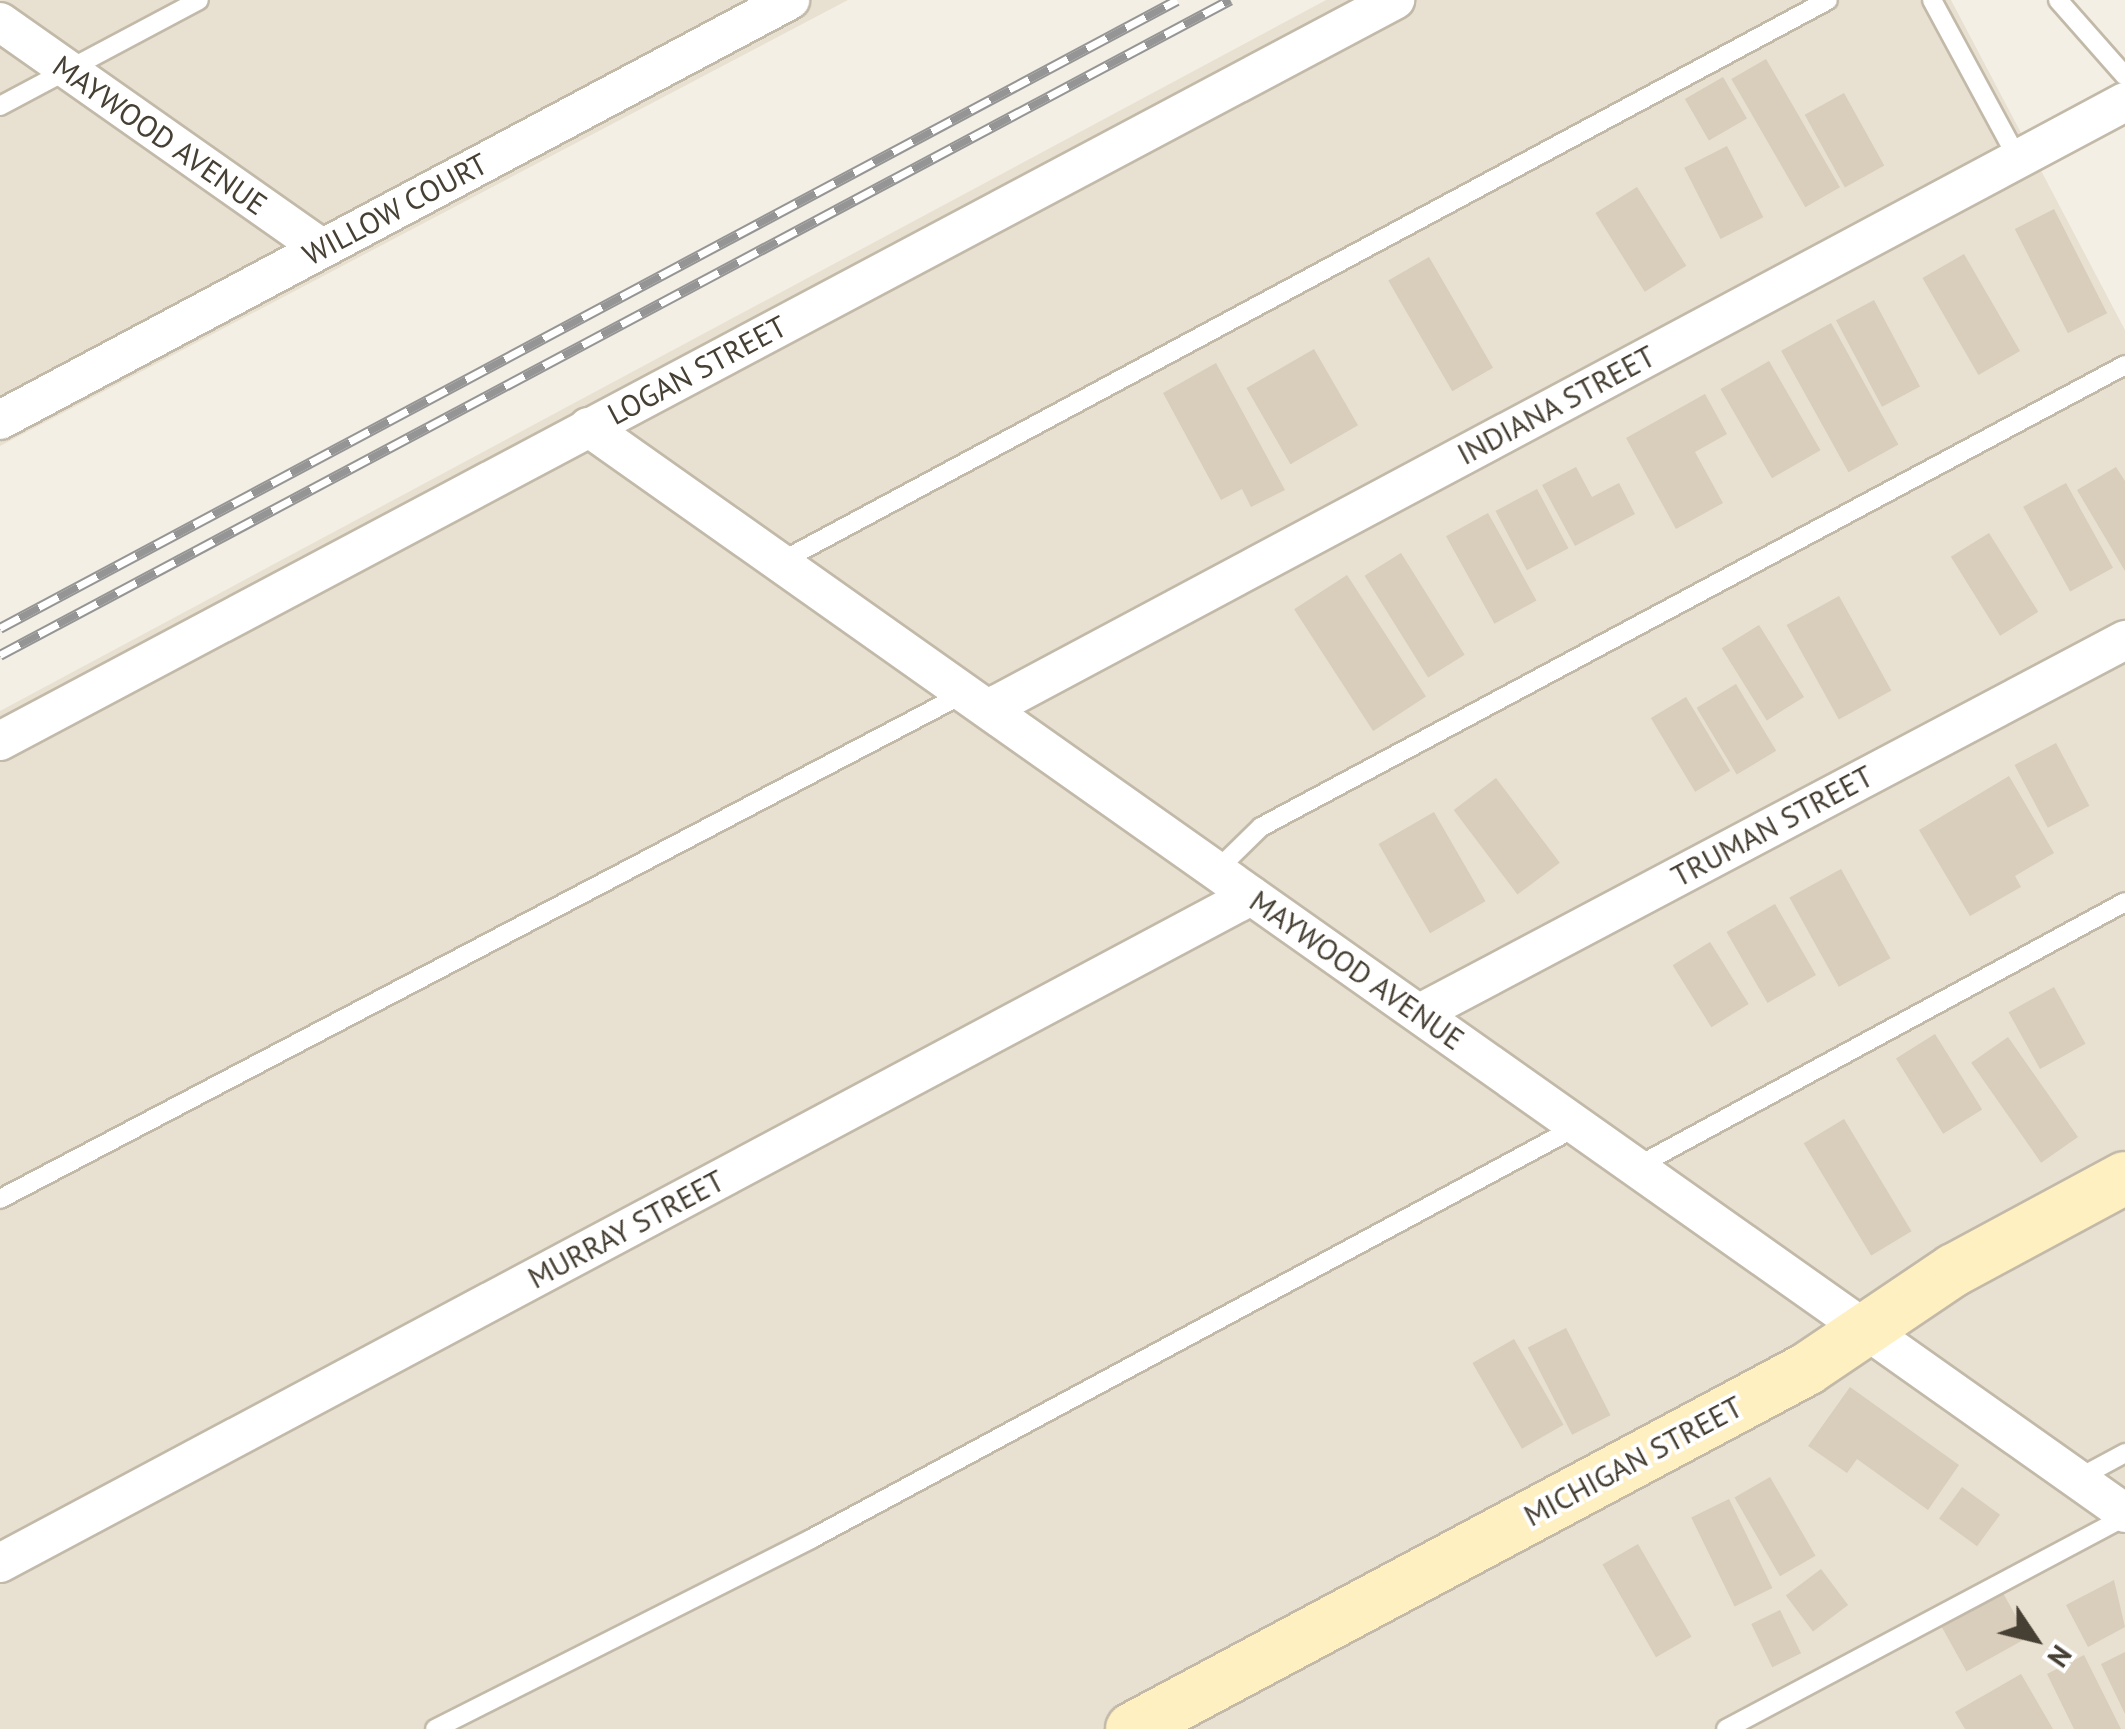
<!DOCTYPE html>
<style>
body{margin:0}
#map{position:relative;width:2125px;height:1729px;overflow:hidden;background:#f3efe4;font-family:"PT Sans",sans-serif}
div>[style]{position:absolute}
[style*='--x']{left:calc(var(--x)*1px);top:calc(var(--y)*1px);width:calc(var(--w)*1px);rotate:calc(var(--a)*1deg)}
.residential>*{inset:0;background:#e8e1d1}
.building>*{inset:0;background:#d9cdbb;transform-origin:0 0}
.roads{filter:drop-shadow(2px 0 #c2b9a9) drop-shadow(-2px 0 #c2b9a9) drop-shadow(0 2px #c2b9a9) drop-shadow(0 -2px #c2b9a9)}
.lane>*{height:18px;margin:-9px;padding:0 9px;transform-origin:9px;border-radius:9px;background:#fff}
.street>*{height:38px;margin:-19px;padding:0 19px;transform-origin:19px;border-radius:19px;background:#fff}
.secondary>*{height:52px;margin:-26px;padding:0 26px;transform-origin:26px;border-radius:26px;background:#fff0c2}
.rail>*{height:11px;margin-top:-5.5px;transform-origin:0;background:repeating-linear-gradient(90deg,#fff 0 22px,#959595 0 44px);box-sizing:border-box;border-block:2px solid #959595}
span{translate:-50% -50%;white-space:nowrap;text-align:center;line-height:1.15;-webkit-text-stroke:8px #fff;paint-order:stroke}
.street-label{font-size:30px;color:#463f33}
.north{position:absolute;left:1985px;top:1589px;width:100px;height:100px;-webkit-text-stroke:8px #fff;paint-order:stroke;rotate:125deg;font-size:28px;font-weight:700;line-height:40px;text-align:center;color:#463f33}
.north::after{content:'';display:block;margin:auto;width:35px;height:45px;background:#463f33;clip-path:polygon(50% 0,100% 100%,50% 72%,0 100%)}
</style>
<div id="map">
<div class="residential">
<div style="clip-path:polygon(0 0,848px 0,0 446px)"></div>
<div style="clip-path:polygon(1326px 0,1951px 0,2125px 330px,2125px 1729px,0 1729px,0 711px)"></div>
</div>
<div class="building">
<div style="left:1766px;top:59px;width:148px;height:40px;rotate:60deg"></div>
<div style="left:1723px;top:77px;width:48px;height:44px;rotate:60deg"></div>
<div style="left:1844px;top:93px;width:83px;height:45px;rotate:61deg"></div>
<div style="left:1727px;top:146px;width:80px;height:48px;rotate:63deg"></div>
<div style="left:1637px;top:187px;width:93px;height:49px;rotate:58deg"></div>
<div style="left:2054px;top:209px;width:117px;height:44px;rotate:63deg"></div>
<div style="left:1964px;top:254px;width:112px;height:48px;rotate:60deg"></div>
<div style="left:1429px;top:257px;width:128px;height:47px;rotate:60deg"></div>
<div style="left:1874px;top:300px;width:98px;height:43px;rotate:62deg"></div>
<div style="left:1831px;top:323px;width:139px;height:57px;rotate:61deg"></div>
<div style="left:1314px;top:349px;width:88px;height:78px;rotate:60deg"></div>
<div style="left:1769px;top:361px;width:103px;height:56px;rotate:60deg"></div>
<div style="clip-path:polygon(1216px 363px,1285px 490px,1251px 507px,1242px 489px,1221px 500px,1163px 393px)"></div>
<div style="clip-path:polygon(1705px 394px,1727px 434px,1695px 452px,1723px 503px,1676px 529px,1626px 438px)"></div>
<div style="clip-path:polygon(1576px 467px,1592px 497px,1619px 483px,1635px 514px,1575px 546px,1542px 485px)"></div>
<div style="clip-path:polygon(2116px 467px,2125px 481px,2125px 571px,2077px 490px)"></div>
<div style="left:2066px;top:483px;width:97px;height:49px;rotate:61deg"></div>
<div style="left:1537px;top:489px;width:67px;height:47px;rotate:62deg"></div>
<div style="left:1488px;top:513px;width:100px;height:48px;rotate:61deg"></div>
<div style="left:1989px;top:533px;width:93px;height:45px;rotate:58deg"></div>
<div style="left:1401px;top:553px;width:120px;height:43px;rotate:58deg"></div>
<div style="left:1347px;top:575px;width:145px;height:63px;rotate:57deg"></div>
<div style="left:1839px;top:596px;width:108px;height:60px;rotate:61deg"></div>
<div style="left:1759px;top:625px;width:85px;height:44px;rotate:58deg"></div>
<div style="left:1736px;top:684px;width:78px;height:46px;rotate:59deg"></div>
<div style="left:1686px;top:697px;width:86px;height:41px;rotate:59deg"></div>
<div style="left:2056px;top:743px;width:71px;height:47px;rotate:62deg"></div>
<div style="clip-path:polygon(2009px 776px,2054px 853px,2015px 876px,2021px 887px,1970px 916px,1919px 830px)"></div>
<div style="left:1496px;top:778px;width:106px;height:53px;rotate:53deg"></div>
<div style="left:1434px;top:812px;width:103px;height:64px;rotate:60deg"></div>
<div style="left:1841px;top:869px;width:102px;height:59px;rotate:61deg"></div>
<div style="left:1775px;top:904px;width:82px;height:56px;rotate:60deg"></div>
<div style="left:1710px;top:942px;width:73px;height:44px;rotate:58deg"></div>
<div style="left:2054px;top:987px;width:65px;height:52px;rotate:61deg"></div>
<div style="left:1935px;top:1034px;width:89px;height:46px;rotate:58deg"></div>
<div style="left:2008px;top:1037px;width:122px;height:45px;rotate:55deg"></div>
<div style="left:1844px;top:1119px;width:131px;height:47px;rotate:59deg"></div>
<div style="left:1566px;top:1328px;width:98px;height:43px;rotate:63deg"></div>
<div style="left:1514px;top:1339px;width:99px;height:48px;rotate:60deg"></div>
<div style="clip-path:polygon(1850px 1387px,1959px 1465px,1928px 1510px,1857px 1459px,1847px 1473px,1808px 1446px)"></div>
<div style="left:1770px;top:1477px;width:91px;height:41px;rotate:60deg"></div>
<div style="left:1962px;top:1487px;width:47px;height:39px;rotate:36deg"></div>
<div style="left:1729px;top:1499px;width:99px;height:42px;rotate:64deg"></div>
<div style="left:1638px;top:1544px;width:107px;height:41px;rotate:60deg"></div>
<div style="left:1821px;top:1569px;width:45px;height:44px;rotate:53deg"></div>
<div style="clip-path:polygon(2114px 1580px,2125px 1627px,2088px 1647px,2066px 1605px)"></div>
<div style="left:2003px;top:1593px;width:51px;height:70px;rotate:61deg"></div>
<div style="left:1780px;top:1610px;width:48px;height:32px;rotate:64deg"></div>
<div style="clip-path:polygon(2125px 1652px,2125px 1714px,2101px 1664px)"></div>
<div style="clip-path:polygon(2084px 1655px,2121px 1729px,2074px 1729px,2047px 1674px)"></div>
<div style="clip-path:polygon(2021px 1674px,2053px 1729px,1965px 1729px,1955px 1712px)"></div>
</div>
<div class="roads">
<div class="lane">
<div style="--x:1932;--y:0;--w:181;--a:61.6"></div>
<div style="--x:2058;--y:0;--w:101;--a:48.6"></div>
<div style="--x:0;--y:106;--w:225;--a:-28"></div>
<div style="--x:780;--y:562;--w:1189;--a:-28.2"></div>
<div style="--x:1216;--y:871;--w:63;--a:-44.4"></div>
<div style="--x:1261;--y:827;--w:980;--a:-28.13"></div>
<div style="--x:1636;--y:1167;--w:556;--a:-28.45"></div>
<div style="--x:0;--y:1199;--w:1090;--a:-27.67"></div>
<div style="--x:2077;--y:1479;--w:55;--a:-28.4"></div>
<div style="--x:435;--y:1729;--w:421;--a:-26.8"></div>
<div style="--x:811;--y:1539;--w:871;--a:-28.3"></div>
<div style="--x:1726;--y:1729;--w:452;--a:-28"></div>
</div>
<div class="street">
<div style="--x:0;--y:22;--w:393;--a:35.1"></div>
<div style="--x:0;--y:420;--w:895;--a:-28"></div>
<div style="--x:588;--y:427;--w:1882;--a:35.24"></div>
<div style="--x:988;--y:709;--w:1289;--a:-28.1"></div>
<div style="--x:0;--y:741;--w:1580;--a:-27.98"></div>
<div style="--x:1420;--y:1013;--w:798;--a:-27.88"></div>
<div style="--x:0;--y:1563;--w:1418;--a:-28.07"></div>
</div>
<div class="secondary">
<div style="--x:1132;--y:1729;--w:765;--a:-28.07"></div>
<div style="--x:1807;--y:1369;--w:177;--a:-34"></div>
<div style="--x:1954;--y:1270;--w:194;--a:-28.3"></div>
</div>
</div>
<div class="rail">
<div style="--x:0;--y:628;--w:1334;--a:-28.08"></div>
<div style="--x:0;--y:655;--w:1394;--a:-28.04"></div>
</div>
<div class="street-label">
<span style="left:160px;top:135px;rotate:35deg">MAYWOOD AVENUE</span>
<span style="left:395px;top:209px;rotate:-28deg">WILLOW COURT</span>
<span style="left:697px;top:370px;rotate:-28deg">LOGAN STREET</span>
<span style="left:1556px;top:405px;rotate:-28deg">INDIANA STREET</span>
<span style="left:1772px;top:826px;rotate:-28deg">TRUMAN STREET</span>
<span style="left:1357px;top:970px;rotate:35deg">MAYWOOD AVENUE</span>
<span style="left:626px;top:1229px;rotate:-28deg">MURRAY STREET</span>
<span style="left:1633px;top:1461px;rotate:-28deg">MICHIGAN STREET</span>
</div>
<div class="north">N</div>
</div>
